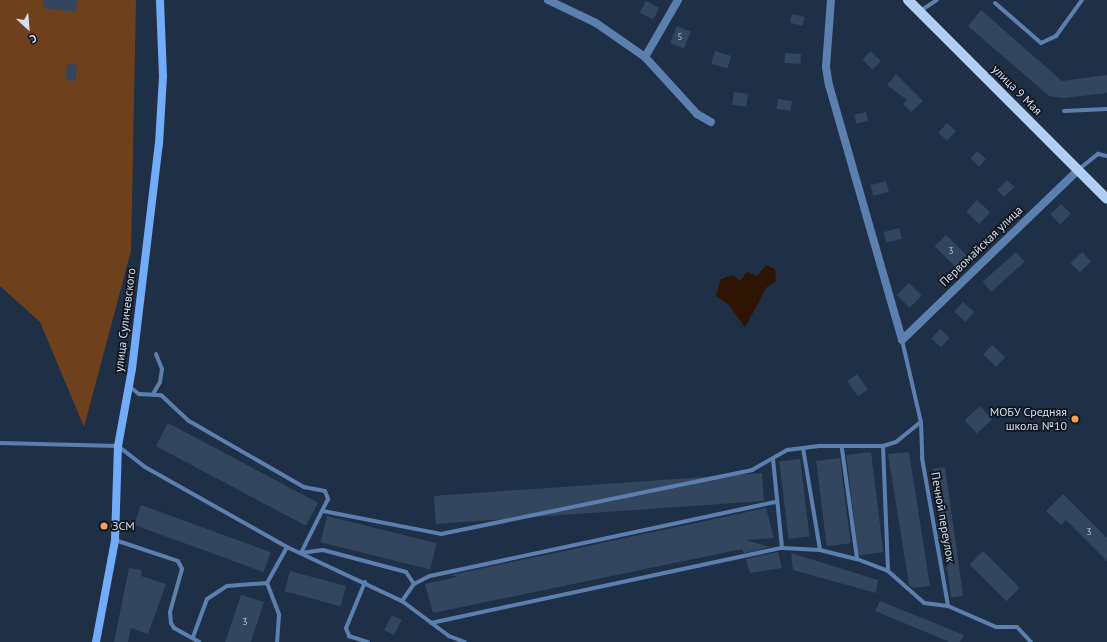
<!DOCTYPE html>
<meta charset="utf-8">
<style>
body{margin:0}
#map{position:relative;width:1107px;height:642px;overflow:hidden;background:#1f2f46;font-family:"PT Sans",sans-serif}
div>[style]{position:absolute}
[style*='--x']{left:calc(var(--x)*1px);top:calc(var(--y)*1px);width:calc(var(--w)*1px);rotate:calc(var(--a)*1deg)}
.green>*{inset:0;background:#6e401b}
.water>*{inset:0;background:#2e1503}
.building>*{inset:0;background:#34465e;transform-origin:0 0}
.lane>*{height:4px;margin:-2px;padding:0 2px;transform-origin:2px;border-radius:2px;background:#5b7fae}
.street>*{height:8px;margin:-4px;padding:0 4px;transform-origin:4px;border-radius:4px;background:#5b7fae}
.secondary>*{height:8px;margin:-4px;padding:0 4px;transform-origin:4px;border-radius:4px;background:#72abf8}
.primary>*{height:10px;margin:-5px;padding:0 5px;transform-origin:5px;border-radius:5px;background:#b1cef5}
.dots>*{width:11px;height:11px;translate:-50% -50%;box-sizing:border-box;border:2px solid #101721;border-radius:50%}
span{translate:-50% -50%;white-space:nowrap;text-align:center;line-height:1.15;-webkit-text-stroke:3.5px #101721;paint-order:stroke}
.number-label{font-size:10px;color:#acb9c9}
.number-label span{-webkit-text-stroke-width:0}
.street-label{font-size:12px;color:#d4dfed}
.poi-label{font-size:12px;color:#d4dfed}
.right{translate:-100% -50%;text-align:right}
.left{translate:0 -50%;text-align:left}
.north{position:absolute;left:8px;top:8px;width:40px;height:40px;-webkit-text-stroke:3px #101721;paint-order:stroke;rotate:154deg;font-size:11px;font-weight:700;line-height:16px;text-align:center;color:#d4dfed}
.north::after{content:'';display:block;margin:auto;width:14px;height:18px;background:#d4dfed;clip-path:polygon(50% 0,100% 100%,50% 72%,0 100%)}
</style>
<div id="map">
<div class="green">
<div style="clip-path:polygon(0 0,136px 0,131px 251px,84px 427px,40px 322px,0 286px)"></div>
</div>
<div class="water">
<div style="clip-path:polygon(766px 265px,775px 269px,776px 281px,767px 287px,745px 327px,728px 304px,716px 296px,721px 279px,733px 275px,740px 281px,747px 272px,757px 276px)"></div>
</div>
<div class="building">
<div style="clip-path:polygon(44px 0,77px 0,76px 12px,43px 8px)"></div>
<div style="left:646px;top:1px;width:15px;height:13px;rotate:28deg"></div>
<div style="clip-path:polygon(981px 10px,1062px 81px,1107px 75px,1107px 93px,1064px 98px,1049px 96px,968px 26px)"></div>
<div style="left:792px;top:14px;width:13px;height:9px;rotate:13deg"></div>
<div style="left:677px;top:26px;width:15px;height:18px;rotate:23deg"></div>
<div style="left:715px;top:51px;width:17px;height:13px;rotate:17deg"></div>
<div style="left:871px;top:51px;width:14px;height:12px;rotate:45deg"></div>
<div style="left:785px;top:53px;width:16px;height:10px;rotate:4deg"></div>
<div style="left:67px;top:64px;width:10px;height:16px;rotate:6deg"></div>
<div style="clip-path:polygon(896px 74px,923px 101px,911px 112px,903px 104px,907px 100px,887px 85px)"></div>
<div style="left:734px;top:92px;width:14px;height:13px;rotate:8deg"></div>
<div style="left:778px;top:99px;width:14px;height:10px;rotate:8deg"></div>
<div style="left:866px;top:112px;width:9px;height:12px;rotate:77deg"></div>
<div style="left:947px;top:123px;width:12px;height:13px;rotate:42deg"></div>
<div style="left:977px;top:151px;width:12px;height:10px;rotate:42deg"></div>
<div style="left:1007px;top:180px;width:10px;height:14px;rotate:45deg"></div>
<div style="left:886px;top:181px;width:11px;height:16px;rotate:75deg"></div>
<div style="left:977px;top:200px;width:18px;height:16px;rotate:43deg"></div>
<div style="left:1061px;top:204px;width:14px;height:15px;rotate:45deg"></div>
<div style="left:899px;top:228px;width:11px;height:16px;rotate:75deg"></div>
<div style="left:946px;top:235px;width:30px;height:16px;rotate:45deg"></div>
<div style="left:1016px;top:252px;width:13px;height:45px;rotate:48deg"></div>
<div style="left:1082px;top:252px;width:13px;height:16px;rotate:45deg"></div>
<div style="left:909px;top:283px;width:18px;height:17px;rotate:45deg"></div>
<div style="left:963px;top:302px;width:15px;height:13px;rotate:42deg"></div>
<div style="left:940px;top:329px;width:13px;height:13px;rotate:42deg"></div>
<div style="left:992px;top:345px;width:18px;height:13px;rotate:43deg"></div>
<div style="left:857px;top:374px;width:19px;height:12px;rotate:55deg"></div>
<div style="left:980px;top:406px;width:18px;height:21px;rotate:47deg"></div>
<div style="left:168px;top:423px;width:170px;height:26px;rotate:28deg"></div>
<div style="left:871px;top:452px;width:101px;height:25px;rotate:83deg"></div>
<div style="clip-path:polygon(909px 452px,930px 586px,913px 588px,909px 585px,888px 454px)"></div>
<div style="left:840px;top:458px;width:86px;height:24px;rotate:83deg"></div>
<div style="left:800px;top:459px;width:78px;height:21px;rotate:83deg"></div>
<div style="left:945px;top:467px;width:130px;height:12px;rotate:82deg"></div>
<div style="left:762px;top:473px;width:28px;height:329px;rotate:86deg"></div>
<div style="clip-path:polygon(1063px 494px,1107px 538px,1107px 561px,1066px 520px,1061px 525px,1046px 511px)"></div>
<div style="left:141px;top:505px;width:138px;height:21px;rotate:20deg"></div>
<div style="clip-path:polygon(766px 508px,774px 538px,746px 540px,770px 547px,744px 553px,742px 549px,433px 613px,425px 584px,458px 577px,451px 575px)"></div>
<div style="left:327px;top:516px;width:113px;height:27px;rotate:14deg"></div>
<div style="left:983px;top:551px;width:52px;height:19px;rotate:45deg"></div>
<div style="clip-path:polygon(778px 552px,782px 568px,750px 573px,746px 559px)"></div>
<div style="clip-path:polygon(791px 553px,878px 580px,876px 593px,793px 570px)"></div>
<div style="clip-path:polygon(129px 568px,142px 570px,141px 576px,166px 584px,148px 634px,131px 628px,128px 642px,114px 642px)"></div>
<div style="left:290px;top:571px;width:58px;height:21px;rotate:15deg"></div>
<div style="clip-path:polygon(241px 595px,264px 602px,251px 642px,225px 642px)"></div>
<div style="clip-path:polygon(880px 601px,964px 635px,960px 642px,950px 642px,875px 611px)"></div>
<div style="left:392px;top:615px;width:11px;height:17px;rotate:27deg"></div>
</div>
<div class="lane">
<div style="--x:995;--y:3;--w:61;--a:41"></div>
<div style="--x:1041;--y:43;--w:17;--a:-25"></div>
<div style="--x:1056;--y:36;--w:44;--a:-54.2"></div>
<div style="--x:920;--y:11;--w:20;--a:-33"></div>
<div style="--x:1064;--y:111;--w:43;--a:-2.7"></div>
<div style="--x:1078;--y:170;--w:26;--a:-39"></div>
<div style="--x:1098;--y:154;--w:9;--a:13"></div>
<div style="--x:902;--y:340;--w:84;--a:77"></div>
<div style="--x:921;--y:422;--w:36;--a:88"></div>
<div style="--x:922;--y:458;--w:150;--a:80"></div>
<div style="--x:948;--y:606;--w:52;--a:23.6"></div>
<div style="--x:996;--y:627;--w:21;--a:0"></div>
<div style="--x:1017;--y:627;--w:21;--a:47"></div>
<div style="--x:129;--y:386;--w:13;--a:39"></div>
<div style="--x:139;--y:394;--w:22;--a:3"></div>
<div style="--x:161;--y:395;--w:38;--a:43"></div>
<div style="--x:189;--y:421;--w:133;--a:29.9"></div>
<div style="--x:304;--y:487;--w:21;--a:11"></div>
<div style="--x:325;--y:491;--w:9;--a:69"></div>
<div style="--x:328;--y:499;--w:60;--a:116.6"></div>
<div style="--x:153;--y:394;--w:14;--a:-60"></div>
<div style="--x:160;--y:382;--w:13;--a:-81"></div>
<div style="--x:162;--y:369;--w:16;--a:-112"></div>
<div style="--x:0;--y:443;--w:118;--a:1.5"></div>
<div style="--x:118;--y:446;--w:34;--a:38"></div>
<div style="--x:145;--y:467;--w:163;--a:29.4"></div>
<div style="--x:287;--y:547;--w:127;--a:25.2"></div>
<div style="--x:402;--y:601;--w:59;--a:36.7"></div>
<div style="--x:449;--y:636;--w:17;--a:21"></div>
<div style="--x:883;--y:446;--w:125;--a:87.7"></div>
<div style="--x:803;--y:448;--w:103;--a:80.5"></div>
<div style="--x:842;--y:449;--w:111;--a:82.2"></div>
<div style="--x:773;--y:459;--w:89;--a:84.2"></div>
<div style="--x:323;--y:511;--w:120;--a:11"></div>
<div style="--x:441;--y:534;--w:318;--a:-11.6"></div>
<div style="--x:752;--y:470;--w:40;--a:-29.7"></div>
<div style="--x:787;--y:450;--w:34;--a:-7"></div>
<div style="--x:821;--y:446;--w:62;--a:0"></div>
<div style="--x:883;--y:446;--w:14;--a:-17"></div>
<div style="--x:896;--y:442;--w:32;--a:-39"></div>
<div style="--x:115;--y:540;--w:66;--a:18.4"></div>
<div style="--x:178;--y:561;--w:9;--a:63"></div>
<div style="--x:182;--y:569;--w:45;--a:105.6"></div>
<div style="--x:170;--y:612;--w:11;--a:85"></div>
<div style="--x:171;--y:623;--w:6;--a:59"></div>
<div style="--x:174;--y:628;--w:29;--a:29"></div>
<div style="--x:301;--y:553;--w:22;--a:-8"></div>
<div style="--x:323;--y:550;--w:86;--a:14.8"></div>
<div style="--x:406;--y:572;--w:14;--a:56"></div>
<div style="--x:365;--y:582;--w:50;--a:112.4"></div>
<div style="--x:346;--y:628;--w:9;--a:69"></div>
<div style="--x:349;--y:636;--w:20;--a:18"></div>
<div style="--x:267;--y:583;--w:41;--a:-60.9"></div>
<div style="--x:402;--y:601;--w:21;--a:-55"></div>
<div style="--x:414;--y:584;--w:18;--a:-27"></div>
<div style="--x:430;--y:576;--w:354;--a:-12.1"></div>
<div style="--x:431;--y:623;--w:359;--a:-12.1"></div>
<div style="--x:782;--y:548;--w:38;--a:3"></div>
<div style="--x:820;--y:550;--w:38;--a:14"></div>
<div style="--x:857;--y:559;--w:33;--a:21"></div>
<div style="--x:888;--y:571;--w:48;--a:41.6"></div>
<div style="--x:924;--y:603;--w:24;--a:7"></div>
<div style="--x:193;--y:637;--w:40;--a:-69.8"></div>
<div style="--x:207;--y:599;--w:24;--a:-33"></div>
<div style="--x:227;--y:586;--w:40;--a:-4.3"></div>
<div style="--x:267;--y:583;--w:34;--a:69"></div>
<div style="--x:279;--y:615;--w:27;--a:94"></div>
</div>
<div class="street">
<div style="--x:548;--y:0;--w:53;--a:25.6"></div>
<div style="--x:596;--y:23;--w:60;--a:34.8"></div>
<div style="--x:645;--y:57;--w:77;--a:47.6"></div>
<div style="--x:697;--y:114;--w:16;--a:30"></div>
<div style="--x:831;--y:0;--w:67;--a:94.3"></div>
<div style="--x:826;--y:67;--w:18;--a:81"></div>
<div style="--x:829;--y:85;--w:265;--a:74"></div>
<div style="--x:645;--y:57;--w:66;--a:-59.9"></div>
<div style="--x:902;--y:340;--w:245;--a:-44"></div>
</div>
<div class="secondary">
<div style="--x:96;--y:642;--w:104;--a:-79.4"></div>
<div style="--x:115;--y:540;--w:94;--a:-88.2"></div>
<div style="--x:118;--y:446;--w:78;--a:-79.7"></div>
<div style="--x:132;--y:369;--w:227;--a:-83.2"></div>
<div style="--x:159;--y:144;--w:68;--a:-86.6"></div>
<div style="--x:163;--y:76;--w:76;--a:-92.3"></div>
</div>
<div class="primary">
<div style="--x:908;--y:0;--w:281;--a:45"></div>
</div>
<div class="dots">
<div style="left:1075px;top:419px;background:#fc9d53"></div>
<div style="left:104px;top:526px;background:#fc9d53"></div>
</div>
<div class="number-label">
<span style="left:680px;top:37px">5</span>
<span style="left:951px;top:251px">3</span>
<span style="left:1089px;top:532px">3</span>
<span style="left:245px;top:622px">3</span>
</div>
<div class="street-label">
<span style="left:1017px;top:90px;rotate:45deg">улица 9 Мая</span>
<span style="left:981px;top:246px;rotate:-44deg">Первомайская улица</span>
<span style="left:125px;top:320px;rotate:-83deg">улица Суличевского</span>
<span style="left:943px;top:517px;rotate:80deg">Печной переулок</span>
</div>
<div class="poi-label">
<span class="right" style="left:1067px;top:419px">МОБУ Средняя<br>школа №10</span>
<span class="left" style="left:112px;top:526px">ЗСМ</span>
</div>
<div class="north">С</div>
</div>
